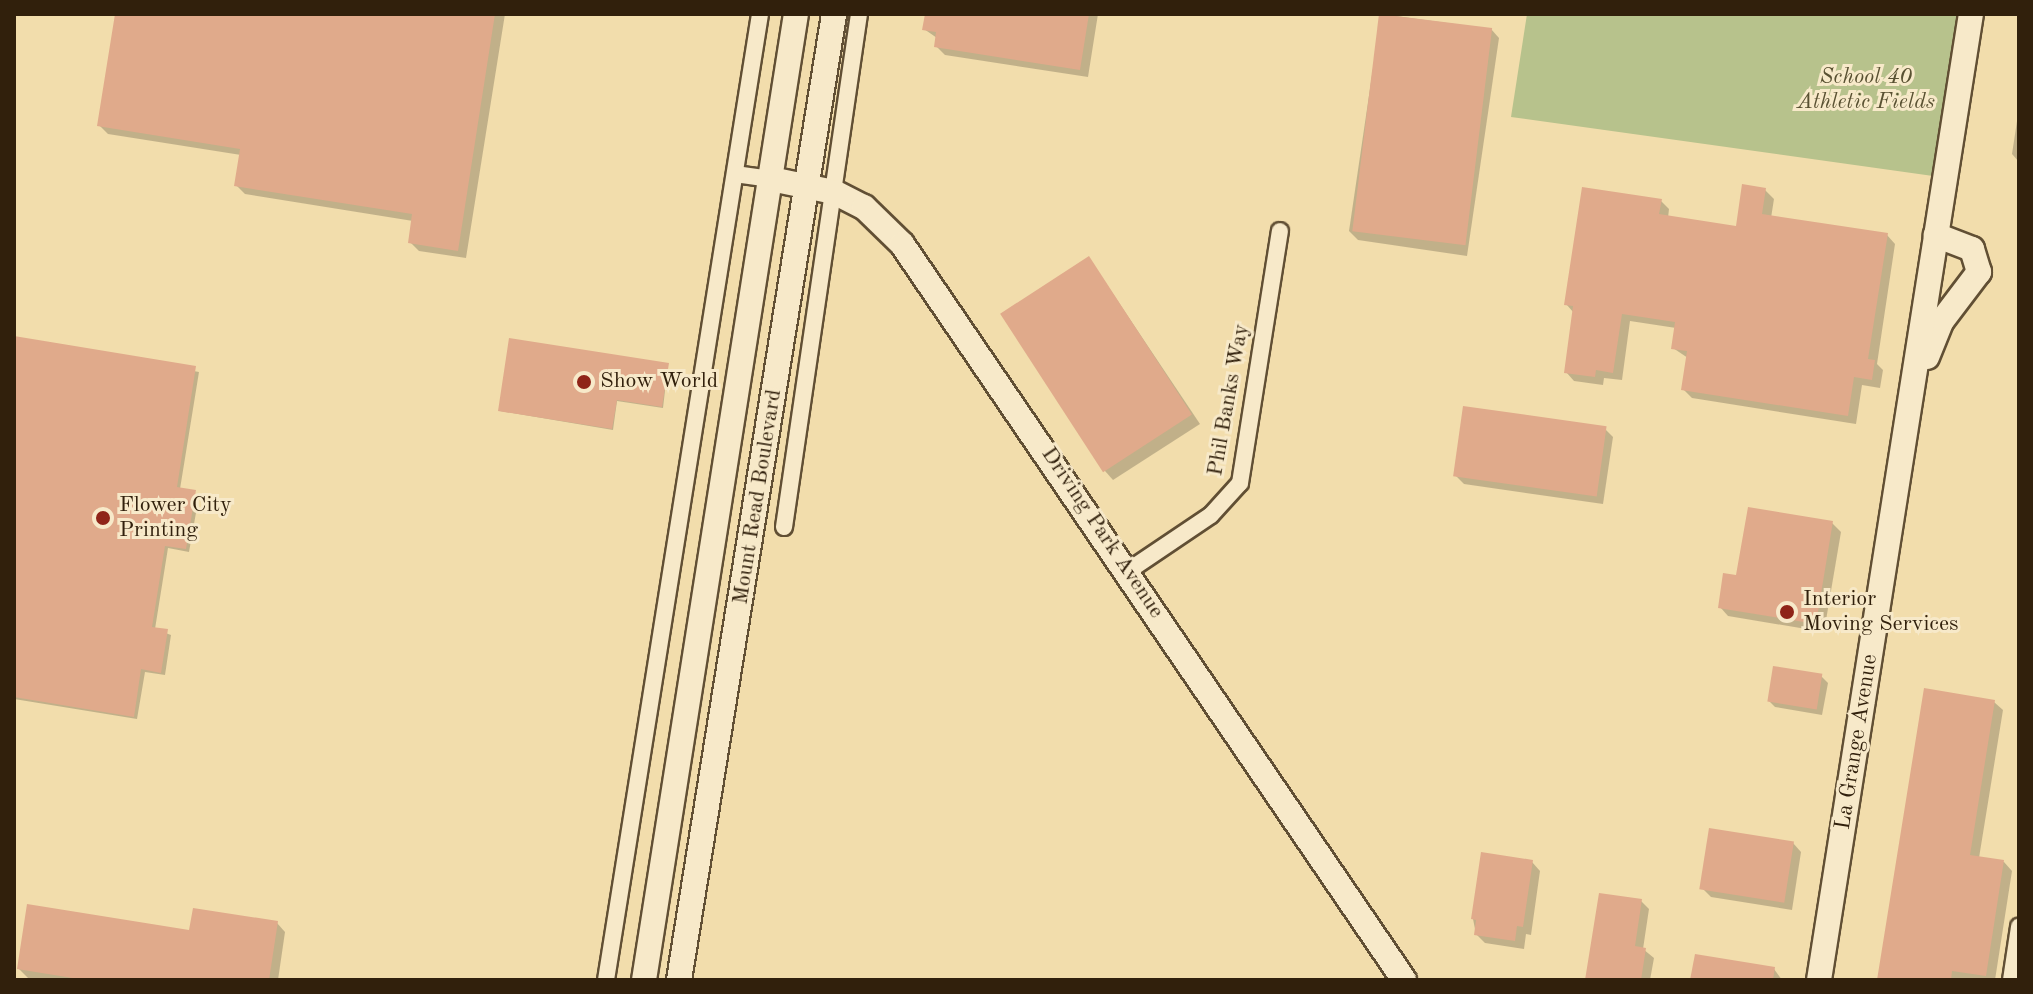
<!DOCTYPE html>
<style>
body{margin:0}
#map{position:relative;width:2033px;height:994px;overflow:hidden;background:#f2ddac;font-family:"Old Standard TT",serif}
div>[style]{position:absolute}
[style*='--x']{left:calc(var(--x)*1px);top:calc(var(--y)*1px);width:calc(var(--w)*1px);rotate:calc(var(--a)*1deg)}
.green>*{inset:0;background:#b7c28c}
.shadow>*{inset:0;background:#0003}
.building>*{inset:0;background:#e0aa8b;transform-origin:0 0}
.roads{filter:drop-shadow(2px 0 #614f34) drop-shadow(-2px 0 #614f34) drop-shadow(0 2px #614f34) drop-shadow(0 -2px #614f34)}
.street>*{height:16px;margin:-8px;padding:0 8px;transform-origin:8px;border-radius:8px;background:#f7e9c9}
.secondary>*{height:24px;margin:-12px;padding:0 12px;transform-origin:12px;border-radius:12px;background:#f7e9c9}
.dots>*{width:22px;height:22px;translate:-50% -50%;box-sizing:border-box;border:4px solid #f7e9c9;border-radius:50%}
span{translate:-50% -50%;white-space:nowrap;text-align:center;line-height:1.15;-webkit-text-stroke:6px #f7e9c9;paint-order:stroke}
.park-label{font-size:22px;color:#595132;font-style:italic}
.poi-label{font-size:22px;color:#31200c}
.left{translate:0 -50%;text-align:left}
.street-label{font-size:22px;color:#31200c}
.frame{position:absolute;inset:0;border:16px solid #31200c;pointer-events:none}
</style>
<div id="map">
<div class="green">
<div style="clip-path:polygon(1527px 14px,1959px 14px,1933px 176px,1511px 117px)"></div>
</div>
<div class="shadow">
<div style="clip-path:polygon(117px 14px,505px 14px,466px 258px,419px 251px,410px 242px,413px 221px,245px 194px,236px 185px,241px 155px,108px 134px,99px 125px)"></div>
<div style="clip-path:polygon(927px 14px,1098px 14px,1088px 77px,945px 55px,936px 46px,937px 38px,924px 29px)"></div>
<div style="clip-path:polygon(1381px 14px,1491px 29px,1499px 38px,1467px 256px,1358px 240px,1349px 231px)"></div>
<div style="clip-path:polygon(2019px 108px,2019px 162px,2012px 154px)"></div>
<div style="clip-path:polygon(1765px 190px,1774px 199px,1771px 218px,1887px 235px,1895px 244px,1877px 364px,1883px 370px,1880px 388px,1862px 385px,1856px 424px,1692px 398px,1683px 389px,1688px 358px,1673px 348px,1676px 328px,1630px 321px,1622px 380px,1604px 378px,1603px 385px,1574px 381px,1566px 372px,1574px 313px,1566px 304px,1661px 201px,1669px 209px,1668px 218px,1738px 228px)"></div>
<div style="clip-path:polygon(1089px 258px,1200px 424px,1113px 480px,1105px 471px)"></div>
<div style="clip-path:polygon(14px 338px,199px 372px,180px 489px,199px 496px,189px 552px,168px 548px,155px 629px,171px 635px,165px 675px,145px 672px,137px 719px,14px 699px)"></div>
<div style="clip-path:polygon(668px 365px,663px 408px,617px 401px,613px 430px,500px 411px)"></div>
<div style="clip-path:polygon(1605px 429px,1613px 437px,1603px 504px,1464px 484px,1455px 475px)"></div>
<div style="clip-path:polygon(1832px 523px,1841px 532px,1824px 632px,1728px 616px,1720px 607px,1738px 578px)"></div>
<div style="clip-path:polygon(1821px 676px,1828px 683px,1822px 715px,1775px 707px,1769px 701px)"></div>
<div style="clip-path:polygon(1994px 702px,2003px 710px,1979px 858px,2004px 862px,2012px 871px,1995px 980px,1879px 980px)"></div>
<div style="clip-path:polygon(1793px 843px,1801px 852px,1792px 910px,1711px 897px,1702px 888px)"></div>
<div style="clip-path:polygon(1532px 862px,1540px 871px,1531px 935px,1526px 934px,1524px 949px,1485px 943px,1476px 934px,1473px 919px)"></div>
<div style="clip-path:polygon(1641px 901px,1649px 909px,1643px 949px,1654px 958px,1650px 980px,1587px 980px)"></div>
<div style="clip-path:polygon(277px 923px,285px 932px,278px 980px,44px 980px,28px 978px,19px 969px,191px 932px)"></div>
<div style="clip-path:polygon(1774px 969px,1782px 980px,1692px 980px)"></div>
</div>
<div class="building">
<div style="clip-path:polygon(115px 14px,495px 14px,458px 251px,408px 243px,412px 214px,234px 186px,240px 149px,97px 126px)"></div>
<div style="clip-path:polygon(925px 14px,1089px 14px,1080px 70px,934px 47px,936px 32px,922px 30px)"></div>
<div style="left:1379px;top:14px;width:114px;height:219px;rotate:7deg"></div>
<div style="clip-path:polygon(1742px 184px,1766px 188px,1762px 214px,1888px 233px,1868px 359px,1875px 360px,1872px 380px,1854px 377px,1848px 416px,1681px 390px,1687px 351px,1671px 349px,1675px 322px,1622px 314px,1613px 373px,1596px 370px,1595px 377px,1564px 373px,1573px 306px,1564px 305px,1582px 187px,1662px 199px,1659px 214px,1736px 226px)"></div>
<div style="left:1089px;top:256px;width:189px;height:106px;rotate:57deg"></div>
<div style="clip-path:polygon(14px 336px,196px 366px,177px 487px,196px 490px,186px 549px,165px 546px,152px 627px,168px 629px,161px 673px,141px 669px,134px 717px,14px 697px)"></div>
<div style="clip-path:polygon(509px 338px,669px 363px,662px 407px,617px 400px,612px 429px,498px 411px)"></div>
<div style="left:1463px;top:406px;width:145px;height:71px;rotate:8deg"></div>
<div style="clip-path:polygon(1748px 507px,1833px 521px,1816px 624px,1718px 608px,1723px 573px,1736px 575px)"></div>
<div style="left:1773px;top:666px;width:50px;height:36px;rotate:9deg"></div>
<div style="clip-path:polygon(1924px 688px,1995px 700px,1970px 855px,2004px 860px,1986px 976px,1952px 971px,1951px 980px,1877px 980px)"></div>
<div style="left:1709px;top:828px;width:86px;height:62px;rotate:9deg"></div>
<div style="clip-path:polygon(1481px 852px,1533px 860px,1523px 927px,1517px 926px,1515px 941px,1474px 935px,1476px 920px,1471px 919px)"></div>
<div style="clip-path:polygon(1599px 893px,1642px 899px,1635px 946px,1646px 948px,1641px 980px,1585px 980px)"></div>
<div style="clip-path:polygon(27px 904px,189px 930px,193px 908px,278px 921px,269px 980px,85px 980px,17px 969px)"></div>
<div style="clip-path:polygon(1695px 954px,1775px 967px,1773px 980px,1690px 980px)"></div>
</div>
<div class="roads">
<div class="street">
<div style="--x:735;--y:174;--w:36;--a:8"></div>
<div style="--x:784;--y:527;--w:518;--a:-81.68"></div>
<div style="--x:1128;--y:571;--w:100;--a:-34"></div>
<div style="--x:1211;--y:515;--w:43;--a:-47.8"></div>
<div style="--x:1240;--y:483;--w:255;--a:-81"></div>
<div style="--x:606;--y:980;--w:978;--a:-80.94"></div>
<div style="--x:2011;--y:980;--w:54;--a:-81.4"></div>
</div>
<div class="secondary">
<div style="--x:771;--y:179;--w:64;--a:11.7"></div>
<div style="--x:834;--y:192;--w:34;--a:27"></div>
<div style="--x:864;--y:207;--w:53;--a:44.2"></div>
<div style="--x:902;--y:244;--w:891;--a:55.7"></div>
<div style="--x:1927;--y:357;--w:38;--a:-68"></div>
<div style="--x:1941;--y:322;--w:63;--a:-52.8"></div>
<div style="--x:1979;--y:272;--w:24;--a:-107"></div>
<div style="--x:1972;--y:249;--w:39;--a:-159"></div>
<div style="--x:644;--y:980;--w:978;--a:-81.06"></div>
<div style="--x:679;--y:980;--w:978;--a:-80.88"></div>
<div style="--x:1819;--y:980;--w:978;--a:-81.06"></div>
</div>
</div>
<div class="dots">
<div style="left:584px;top:382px;background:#8f2418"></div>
<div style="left:103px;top:518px;background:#8f2418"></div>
<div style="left:1787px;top:612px;background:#8f2418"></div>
</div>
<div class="park-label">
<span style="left:1866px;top:90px">School 40<br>Athletic Fields</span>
</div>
<div class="poi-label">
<span class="left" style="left:600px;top:382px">Show World</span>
<span class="left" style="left:119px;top:518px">Flower City<br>Printing</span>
<span class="left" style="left:1803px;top:612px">Interior<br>Moving Services</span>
</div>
<div class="street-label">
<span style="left:1229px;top:400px;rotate:-80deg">Phil Banks Way</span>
<span style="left:758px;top:497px;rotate:-81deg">Mount Read Boulevard</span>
<span style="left:1102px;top:533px;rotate:56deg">Driving Park Avenue</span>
<span style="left:1857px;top:742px;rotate:-81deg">La Grange Avenue</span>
</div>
<div class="frame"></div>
</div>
